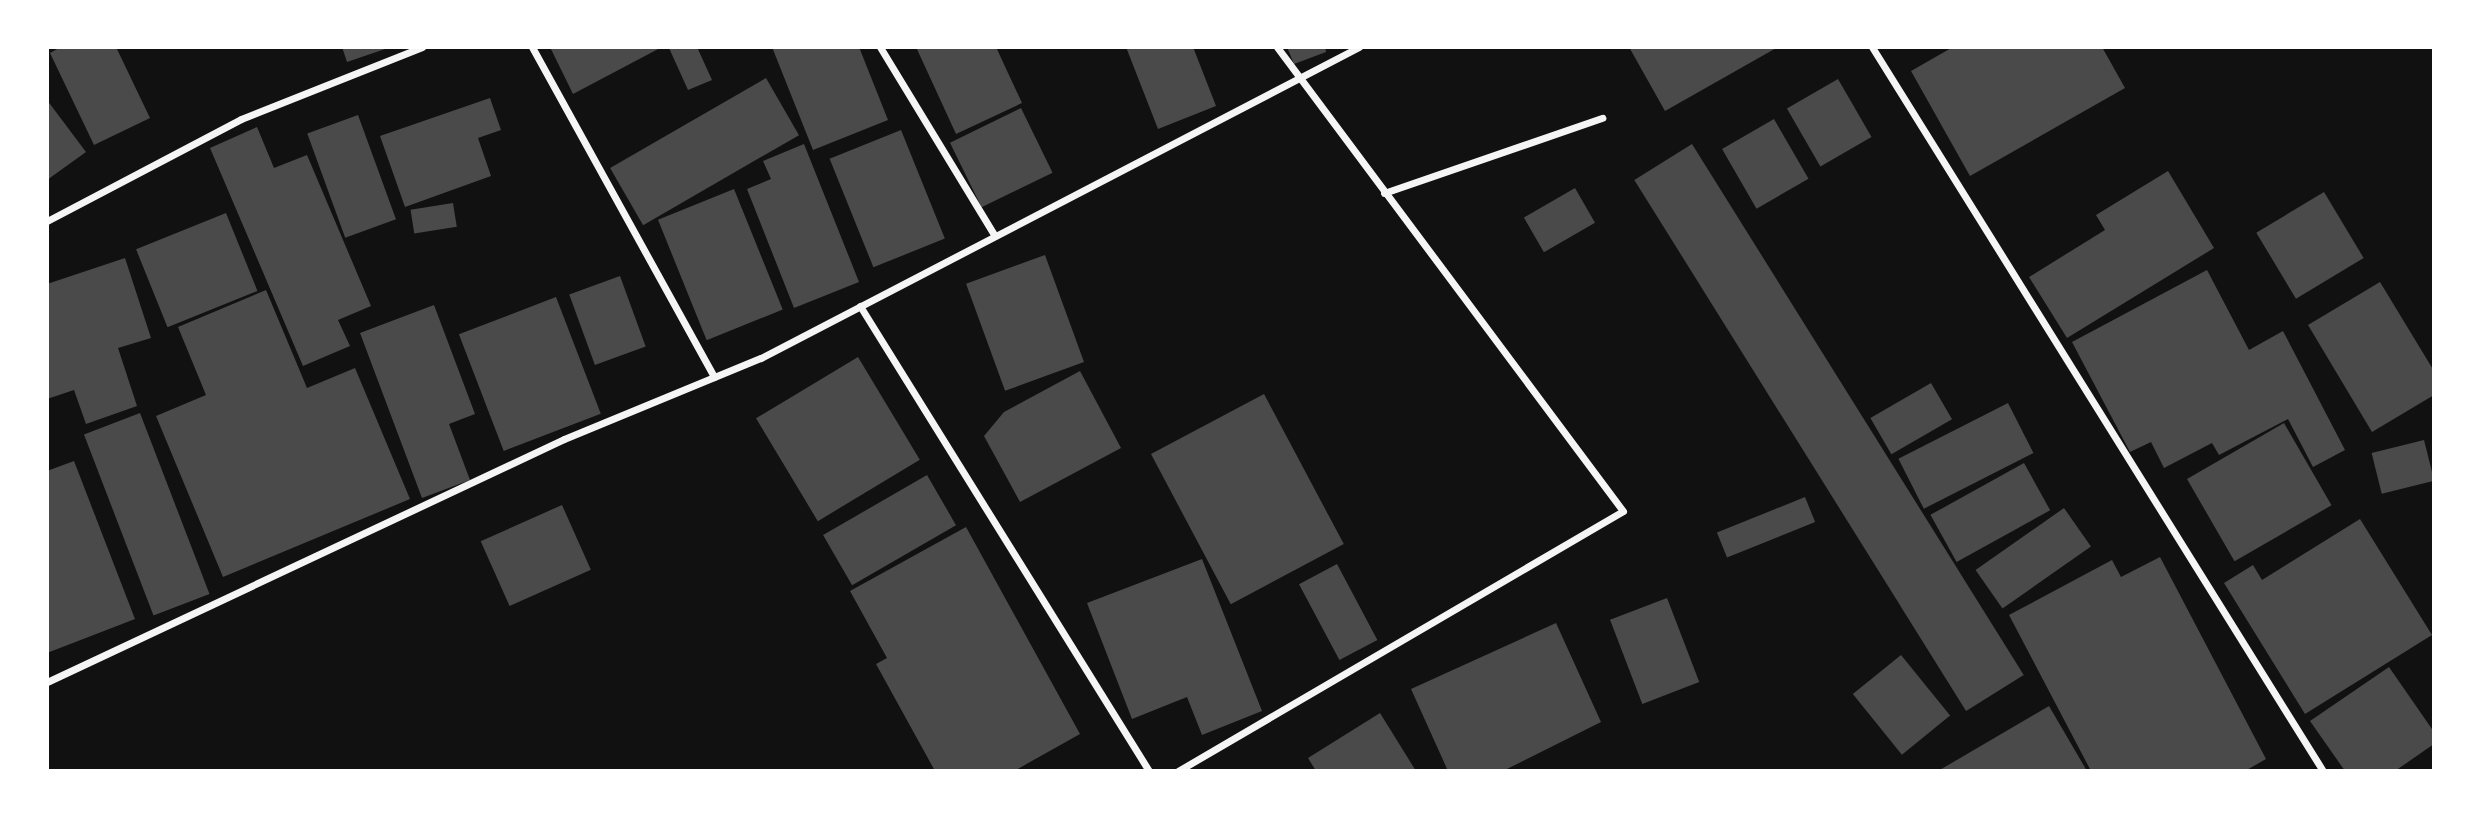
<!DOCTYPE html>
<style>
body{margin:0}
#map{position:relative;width:2481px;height:818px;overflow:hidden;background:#111;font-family:Literata,serif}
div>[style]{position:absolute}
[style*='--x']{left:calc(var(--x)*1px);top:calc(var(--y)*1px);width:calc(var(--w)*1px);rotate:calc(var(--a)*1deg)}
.building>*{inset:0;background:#4a4a4a;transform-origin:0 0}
.minor>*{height:7px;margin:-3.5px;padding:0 3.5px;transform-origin:3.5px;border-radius:3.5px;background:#f5f5f5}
span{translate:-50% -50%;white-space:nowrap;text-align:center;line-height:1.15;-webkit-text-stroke:5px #fff;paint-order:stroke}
.frame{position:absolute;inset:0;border:49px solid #fff;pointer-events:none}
</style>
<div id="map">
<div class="building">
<div style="clip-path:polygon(61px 47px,116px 47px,150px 118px,94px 145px,50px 53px)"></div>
<div style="clip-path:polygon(342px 47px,388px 47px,388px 48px,347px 62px)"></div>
<div style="clip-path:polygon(550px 47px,662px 47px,573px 94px)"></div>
<div style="clip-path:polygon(697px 47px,712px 80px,688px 90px,669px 48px)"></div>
<div style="clip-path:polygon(772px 47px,859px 47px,888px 120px,813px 150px)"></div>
<div style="clip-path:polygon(916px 47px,996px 47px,1022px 103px,956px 134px)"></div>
<div style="clip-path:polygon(1126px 47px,1193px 47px,1216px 106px,1158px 129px)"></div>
<div style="clip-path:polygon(1287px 47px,1325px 47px,1326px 52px,1294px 64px)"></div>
<div style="clip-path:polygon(1629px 47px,1778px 47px,1665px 111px)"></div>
<div style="clip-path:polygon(1953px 47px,2102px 47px,2125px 88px,1970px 176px,1911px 71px)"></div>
<div style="left:766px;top:78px;width:66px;height:180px;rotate:60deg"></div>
<div style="left:1838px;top:79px;width:67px;height:59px;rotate:60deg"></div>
<div style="clip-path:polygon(490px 98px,501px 130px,478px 138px,491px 176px,405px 207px,380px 136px)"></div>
<div style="clip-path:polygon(47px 100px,86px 152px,47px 180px)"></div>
<div style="left:1021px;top:108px;width:72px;height:79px;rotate:64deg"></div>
<div style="left:358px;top:115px;width:111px;height:54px;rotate:70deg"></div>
<div style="left:1774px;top:119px;width:69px;height:60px;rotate:60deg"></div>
<div style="clip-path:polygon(257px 127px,274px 168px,307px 155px,371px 306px,338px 320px,350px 346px,303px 366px,210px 148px)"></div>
<div style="left:901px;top:130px;width:117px;height:77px;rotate:68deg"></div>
<div style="clip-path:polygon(804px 144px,859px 282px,794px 308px,747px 189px,771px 179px,763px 161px)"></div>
<div style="left:1692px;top:144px;width:626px;height:68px;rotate:58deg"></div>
<div style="clip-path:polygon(2168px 171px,2214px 248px,2067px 338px,2029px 277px,2105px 230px,2096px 215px)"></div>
<div style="left:1575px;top:188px;width:40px;height:59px;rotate:60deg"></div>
<div style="left:734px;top:189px;width:130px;height:82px;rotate:68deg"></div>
<div style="left:2324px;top:192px;width:77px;height:79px;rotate:59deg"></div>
<div style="left:453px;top:203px;width:24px;height:43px;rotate:81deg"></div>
<div style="left:226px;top:213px;width:84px;height:97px;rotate:68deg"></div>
<div style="left:1045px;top:255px;width:114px;height:84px;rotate:70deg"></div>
<div style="clip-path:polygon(125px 258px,151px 338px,118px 348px,137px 406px,86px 424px,74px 390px,47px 399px,47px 284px)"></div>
<div style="clip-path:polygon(2207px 270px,2249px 350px,2283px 331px,2345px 450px,2313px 467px,2288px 419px,2219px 455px,2212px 443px,2164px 468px,2151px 442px,2130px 452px,2072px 342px)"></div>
<div style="left:620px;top:276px;width:75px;height:54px;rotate:70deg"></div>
<div style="clip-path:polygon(2380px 282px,2434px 371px,2434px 395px,2372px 432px,2308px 325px)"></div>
<div style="clip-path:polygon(266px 290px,307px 388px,355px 368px,410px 499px,223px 577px,156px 416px,206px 395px,178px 327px)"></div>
<div style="left:556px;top:297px;width:125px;height:104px;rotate:69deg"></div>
<div style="clip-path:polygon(434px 305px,475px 414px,449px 424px,470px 480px,422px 498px,360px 333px)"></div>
<div style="left:858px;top:357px;width:120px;height:119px;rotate:59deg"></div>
<div style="clip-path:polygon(1080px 371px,1121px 448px,1020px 502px,984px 436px,1004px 412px)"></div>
<div style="left:1931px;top:383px;width:42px;height:70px;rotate:60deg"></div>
<div style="left:1264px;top:394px;width:170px;height:128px;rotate:62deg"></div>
<div style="left:2008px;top:403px;width:56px;height:123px;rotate:63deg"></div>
<div style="left:140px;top:413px;width:194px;height:60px;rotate:69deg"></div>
<div style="left:2284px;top:423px;width:95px;height:112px;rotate:60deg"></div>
<div style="left:2424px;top:440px;width:42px;height:54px;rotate:76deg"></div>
<div style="clip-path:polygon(74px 461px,135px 619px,47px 653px,47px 471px)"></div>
<div style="left:2024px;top:463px;width:54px;height:107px;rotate:61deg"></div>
<div style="left:927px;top:475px;width:58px;height:120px;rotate:60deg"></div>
<div style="left:1805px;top:497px;width:27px;height:95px;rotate:68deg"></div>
<div style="left:562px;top:505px;width:71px;height:89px;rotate:66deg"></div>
<div style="left:2064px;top:508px;width:47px;height:108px;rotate:55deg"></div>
<div style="clip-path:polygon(2360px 519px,2432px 635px,2305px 714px,2224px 583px,2253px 565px,2262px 580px)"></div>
<div style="clip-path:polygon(966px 527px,1080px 734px,1014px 771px,935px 771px,876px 664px,887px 658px,850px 591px)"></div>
<div style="clip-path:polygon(2160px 557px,2266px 759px,2245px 771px,2091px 771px,2009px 615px,2112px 560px,2121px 577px)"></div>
<div style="clip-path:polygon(1202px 559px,1262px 711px,1202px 735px,1187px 697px,1132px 719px,1087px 603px)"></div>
<div style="left:1337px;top:564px;width:86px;height:43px;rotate:62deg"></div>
<div style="left:1667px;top:598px;width:90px;height:61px;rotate:69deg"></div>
<div style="clip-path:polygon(1556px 623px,1601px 722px,1503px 771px,1448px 771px,1411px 689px)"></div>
<div style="left:1901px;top:655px;width:78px;height:62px;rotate:51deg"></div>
<div style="clip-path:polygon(2389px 667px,2434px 732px,2434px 744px,2395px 771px,2345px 771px,2310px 721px)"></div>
<div style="clip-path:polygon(2049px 706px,2087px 771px,1938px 771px)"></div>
<div style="clip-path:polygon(1380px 713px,1416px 771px,1316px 771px,1308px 758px)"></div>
</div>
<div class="minor">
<div style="--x:532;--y:47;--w:377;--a:61.1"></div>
<div style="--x:880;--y:47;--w:221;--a:58.7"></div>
<div style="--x:1872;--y:47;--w:853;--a:58.08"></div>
<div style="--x:1384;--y:193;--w:231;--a:-19"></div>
<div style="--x:47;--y:221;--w:219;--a:-27.7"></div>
<div style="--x:241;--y:119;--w:195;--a:-21.7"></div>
<div style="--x:860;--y:306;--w:547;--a:58.14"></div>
<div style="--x:47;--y:682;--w:571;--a:-25.17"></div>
<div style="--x:564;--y:439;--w:213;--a:-22.4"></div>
<div style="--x:761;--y:358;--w:674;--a:-27.48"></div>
<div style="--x:1178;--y:771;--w:515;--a:-30.3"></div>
<div style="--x:1623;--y:511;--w:579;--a:-126.71"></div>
</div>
<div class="frame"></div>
</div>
